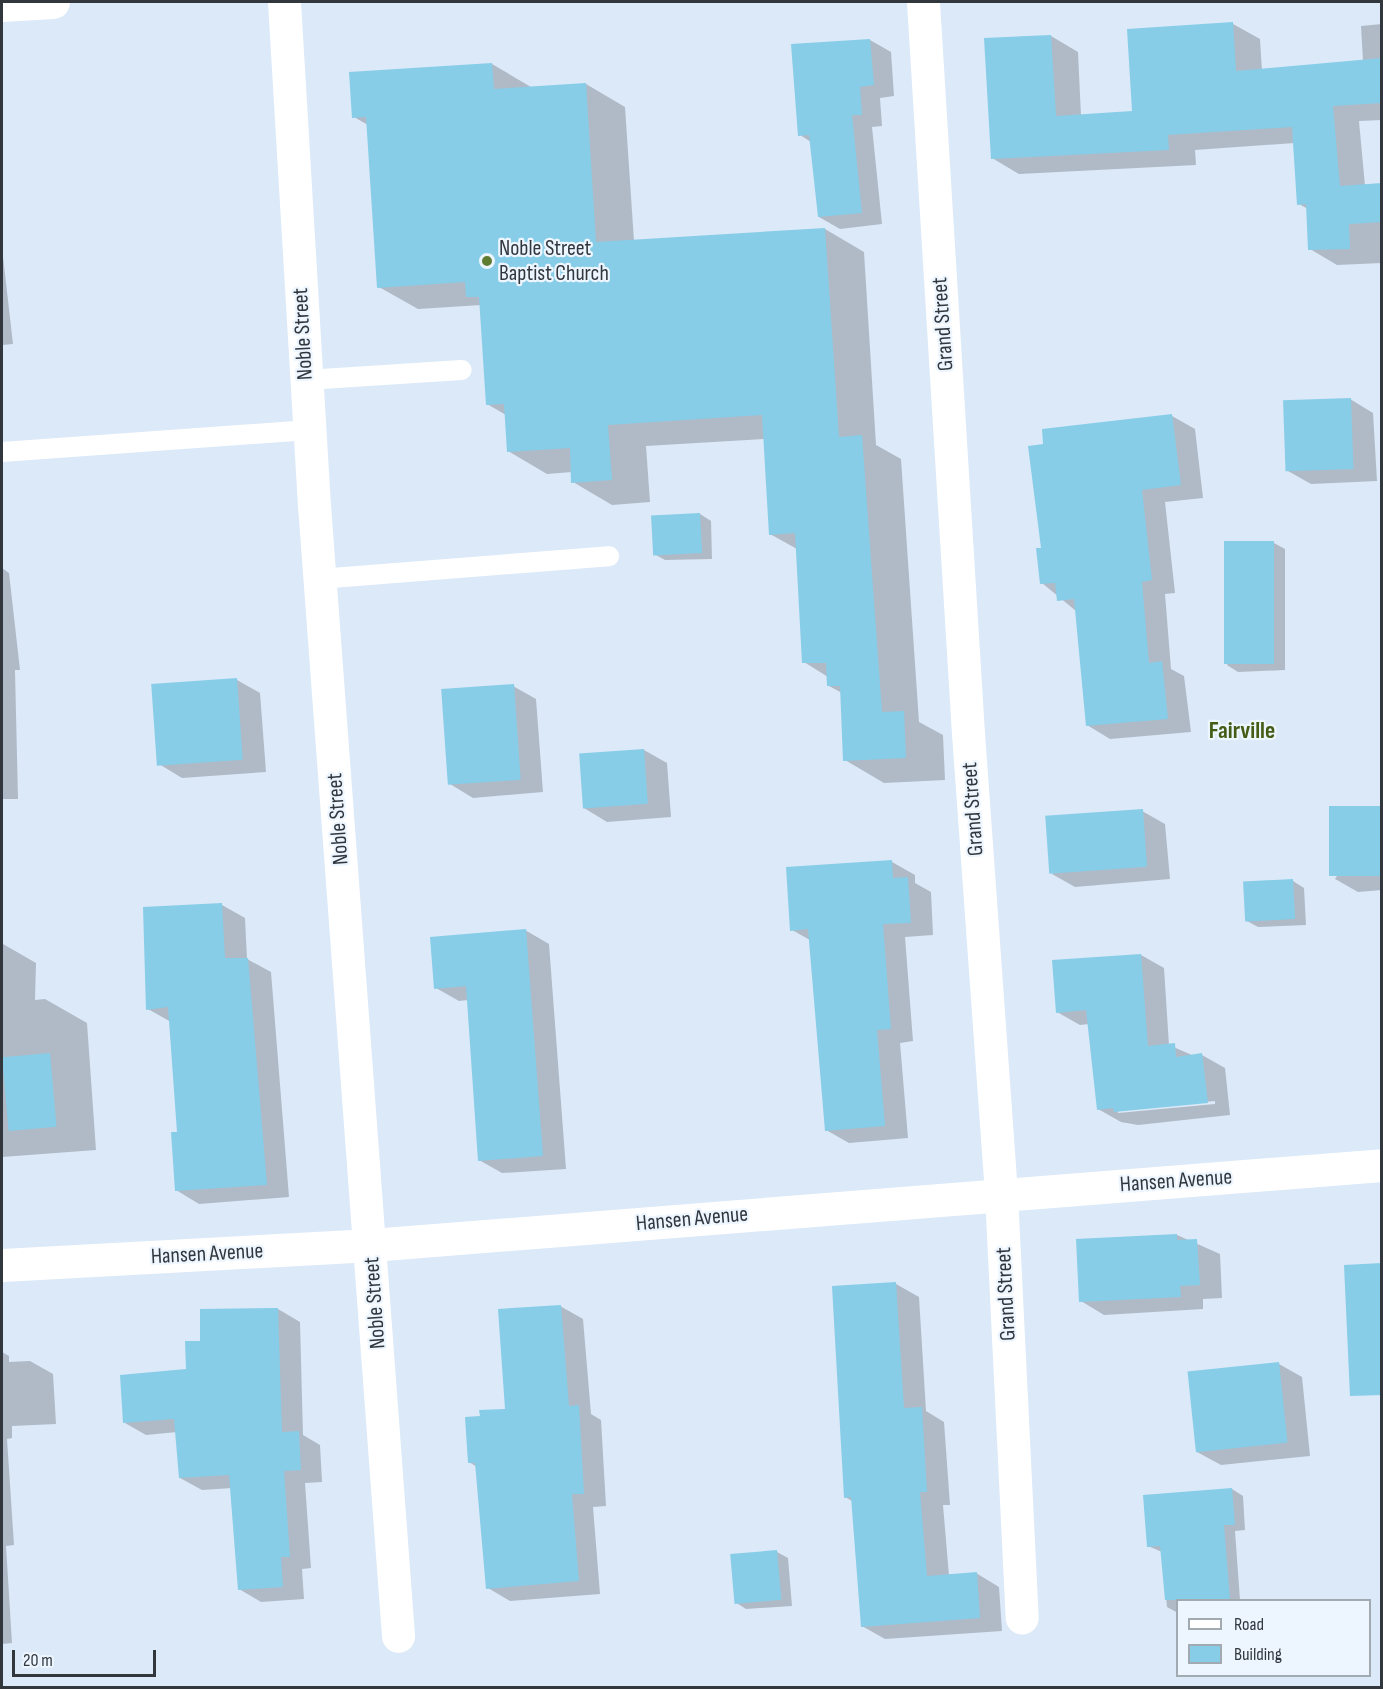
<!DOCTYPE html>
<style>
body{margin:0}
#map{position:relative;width:1383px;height:1689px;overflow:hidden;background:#dbe9f8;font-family:"Sofia Sans Condensed",sans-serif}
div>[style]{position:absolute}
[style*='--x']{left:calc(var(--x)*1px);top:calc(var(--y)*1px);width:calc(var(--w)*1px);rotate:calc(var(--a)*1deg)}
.shadow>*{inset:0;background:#0003}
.building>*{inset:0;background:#87cde8;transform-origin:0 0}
.lane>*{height:20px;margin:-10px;padding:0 10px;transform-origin:10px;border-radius:10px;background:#fff}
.street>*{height:33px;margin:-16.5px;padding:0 16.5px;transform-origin:16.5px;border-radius:16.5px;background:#fff}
.primary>*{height:33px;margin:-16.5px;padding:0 16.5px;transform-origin:16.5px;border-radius:16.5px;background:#fff}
.dots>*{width:16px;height:16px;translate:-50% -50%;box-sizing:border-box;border:3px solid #edf6ff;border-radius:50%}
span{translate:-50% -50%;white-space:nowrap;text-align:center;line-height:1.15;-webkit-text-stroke:4.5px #edf6ff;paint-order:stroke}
.poi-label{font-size:22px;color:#31373d}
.left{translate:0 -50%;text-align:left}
.street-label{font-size:22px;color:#31373d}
.neighbourhood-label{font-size:24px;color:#445d16;font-weight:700}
.frame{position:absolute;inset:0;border:3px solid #31373d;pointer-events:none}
.legend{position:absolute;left:1176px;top:1599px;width:195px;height:78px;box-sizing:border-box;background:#edf6ff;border:2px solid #a2aab1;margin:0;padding:8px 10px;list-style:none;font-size:18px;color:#31373d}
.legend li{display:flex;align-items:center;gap:12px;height:30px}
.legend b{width:30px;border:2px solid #a2aab1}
.scale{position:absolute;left:12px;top:1650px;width:144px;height:27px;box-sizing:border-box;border:3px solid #31373d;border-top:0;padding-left:8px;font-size:18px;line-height:21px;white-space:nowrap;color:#31373d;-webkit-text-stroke:4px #edf6ff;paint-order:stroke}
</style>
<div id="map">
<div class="shadow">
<div style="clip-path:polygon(1233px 24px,1260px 39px,1262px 71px,1363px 61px,1361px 26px,1382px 24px,1382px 120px,1359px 121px,1365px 186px,1382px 185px,1382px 263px,1337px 265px,1310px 249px,1308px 209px,1299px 204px,1295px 143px,1195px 150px,1196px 165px,1019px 174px,992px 158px,1051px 36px,1078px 52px,1081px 116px,1134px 112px)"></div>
<div style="clip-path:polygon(870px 40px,891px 52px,894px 96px,880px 98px,882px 126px,872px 127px,882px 224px,840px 229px,819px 217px,811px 142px,800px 135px)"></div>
<div style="clip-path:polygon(492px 64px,531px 87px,586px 84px,625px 107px,634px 241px,825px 229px,864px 252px,876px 445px,901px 459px,919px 722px,943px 735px,945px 780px,884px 783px,845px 760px,842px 693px,829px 686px,828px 677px,804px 662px,797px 549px,770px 534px,765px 439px,646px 446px,650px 502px,612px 505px,573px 482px,572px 472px,547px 474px,508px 451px,506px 415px,487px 404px,481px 305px,418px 309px,379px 287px,368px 125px,354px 117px)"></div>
<div style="clip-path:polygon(2px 248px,13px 344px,2px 345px)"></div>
<div style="clip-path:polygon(1350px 399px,1373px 413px,1377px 481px,1311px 484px,1288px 471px)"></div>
<div style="clip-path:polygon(1172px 416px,1195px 429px,1203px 498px,1165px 502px,1175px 593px,1165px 594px,1171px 669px,1184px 676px,1191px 732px,1110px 739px,1087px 725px,1076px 611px,1042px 583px,1042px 549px)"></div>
<div style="clip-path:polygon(700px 514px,711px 521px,712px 559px,665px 560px,654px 554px)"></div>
<div style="clip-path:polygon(1274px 543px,1285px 549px,1285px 670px,1238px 672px,1227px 665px)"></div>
<div style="clip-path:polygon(2px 568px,9px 573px,20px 670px,15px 670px,18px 799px,2px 799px)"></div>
<div style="clip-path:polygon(237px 680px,260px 693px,266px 772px,182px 778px,159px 764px)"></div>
<div style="clip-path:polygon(513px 686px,536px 699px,543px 792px,473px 798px,450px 784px)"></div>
<div style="clip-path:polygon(644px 750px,667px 763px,671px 817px,607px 822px,584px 808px)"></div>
<div style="clip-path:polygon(1382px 807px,1382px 890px,1358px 892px,1335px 879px)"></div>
<div style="clip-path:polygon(1142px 811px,1165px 824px,1170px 879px,1075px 887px,1052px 874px)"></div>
<div style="clip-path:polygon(892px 862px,915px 875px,915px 883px,931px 892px,933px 935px,905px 937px,913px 1041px,900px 1043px,908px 1138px,849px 1143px,826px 1130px,810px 940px,792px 930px)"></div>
<div style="clip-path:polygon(1293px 881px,1304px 888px,1306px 925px,1258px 927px,1247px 921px)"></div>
<div style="clip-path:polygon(222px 905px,245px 918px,247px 959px,271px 972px,289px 1197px,199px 1204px,176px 1190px,179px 1133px,171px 1022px,148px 1009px)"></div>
<div style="clip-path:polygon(525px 930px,549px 944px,566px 1169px,502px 1173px,479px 1160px,468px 1000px,459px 1001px,436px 988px)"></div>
<div style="clip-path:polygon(2px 935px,3px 944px,36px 963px,35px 1000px,45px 999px,87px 1023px,96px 1150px,2px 1157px)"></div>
<div style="clip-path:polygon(evenodd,1141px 955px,1164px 968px,1169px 1045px,1194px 1056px,1202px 1055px,1225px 1068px,1230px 1115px,1138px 1125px,1121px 1122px,1098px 1109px,1089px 1024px,1080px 1025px,1057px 1012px,1141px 955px,1215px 1101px,1215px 1104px,1118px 1113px,1118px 1110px,1215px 1101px)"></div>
<div style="clip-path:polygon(1177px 1235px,1220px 1254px,1222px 1298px,1203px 1299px,1203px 1309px,1104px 1315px,1081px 1301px,1077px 1241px)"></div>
<div style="clip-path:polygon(896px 1284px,919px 1297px,926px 1411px,944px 1422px,950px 1505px,943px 1505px,949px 1576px,976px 1573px,999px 1587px,1002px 1631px,885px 1639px,862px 1626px,852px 1501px,845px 1497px)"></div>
<div style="clip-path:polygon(560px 1306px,583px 1319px,591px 1414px,601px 1420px,606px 1506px,593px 1507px,600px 1594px,510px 1601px,488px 1588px,477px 1467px,469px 1462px,481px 1418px,507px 1410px)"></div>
<div style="clip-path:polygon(278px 1309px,300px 1322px,303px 1435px,320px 1445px,322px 1482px,305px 1483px,311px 1568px,302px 1569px,304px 1599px,261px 1602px,239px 1589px,232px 1488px,202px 1490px,180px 1478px,177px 1432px,146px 1435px,125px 1423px,188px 1370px,202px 1343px)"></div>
<div style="clip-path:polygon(2px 1352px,9px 1356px,9px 1362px,30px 1361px,53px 1374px,56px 1424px,12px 1426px,12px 1438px,7px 1439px,14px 1545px,6px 1546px,12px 1643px,2px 1644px)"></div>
<div style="clip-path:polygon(1279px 1364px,1302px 1377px,1310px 1456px,1221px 1465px,1197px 1452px)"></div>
<div style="clip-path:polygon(1232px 1489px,1243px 1496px,1245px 1530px,1235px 1531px,1240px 1600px,1178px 1600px,1178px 1613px,1167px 1607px,1162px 1552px,1148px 1546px)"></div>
<div style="clip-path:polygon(777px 1552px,788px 1558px,792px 1606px,746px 1609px,735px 1602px)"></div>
</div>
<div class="building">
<div style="clip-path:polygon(1233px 22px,1236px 71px,1382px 58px,1382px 103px,1333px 106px,1340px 186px,1382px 183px,1382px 222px,1349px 224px,1350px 249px,1308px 250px,1306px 204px,1297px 205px,1292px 127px,1168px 135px,1169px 150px,991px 159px,984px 38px,1051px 35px,1056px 116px,1132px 111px,1127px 29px)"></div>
<div style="clip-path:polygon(870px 39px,874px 85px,860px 87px,862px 115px,852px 115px,862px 213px,818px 217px,809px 135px,798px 136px,791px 44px)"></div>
<div style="clip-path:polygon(492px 63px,494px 89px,586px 83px,596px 242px,825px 228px,839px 437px,862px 435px,882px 712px,904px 711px,906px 758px,843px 761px,840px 686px,827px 686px,826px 663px,802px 663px,795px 533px,769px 535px,762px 415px,608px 425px,612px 480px,571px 483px,570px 448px,507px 452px,504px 404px,486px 405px,479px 297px,466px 297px,465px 282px,377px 288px,366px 117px,352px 118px,349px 72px)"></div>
<div style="left:1351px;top:398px;width:71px;height:68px;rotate:88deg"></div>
<div style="clip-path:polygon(1172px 414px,1181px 485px,1142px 490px,1152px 580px,1142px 582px,1149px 663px,1162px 661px,1168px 719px,1086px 726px,1074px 599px,1057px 601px,1055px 583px,1040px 584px,1036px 548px,1041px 548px,1028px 446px,1043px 444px,1042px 429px)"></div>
<div style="left:700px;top:513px;width:40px;height:49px;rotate:87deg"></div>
<div style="left:1274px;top:541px;width:123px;height:50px;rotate:90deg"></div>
<div style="left:237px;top:678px;width:82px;height:86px;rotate:86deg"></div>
<div style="left:514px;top:684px;width:96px;height:73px;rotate:86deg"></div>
<div style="left:644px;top:749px;width:55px;height:65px;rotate:86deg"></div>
<div style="left:1382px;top:806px;width:70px;height:53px;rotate:90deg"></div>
<div style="left:1143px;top:809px;width:58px;height:98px;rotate:86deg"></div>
<div style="clip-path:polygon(892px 860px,893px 878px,908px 877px,911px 923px,883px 924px,891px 1029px,877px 1030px,885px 1126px,825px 1131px,808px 929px,790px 931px,786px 867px)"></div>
<div style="left:1293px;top:879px;width:40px;height:50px;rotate:87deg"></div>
<div style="clip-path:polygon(222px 903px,225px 958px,248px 958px,267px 1185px,175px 1191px,171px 1132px,177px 1132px,168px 1007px,146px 1010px,143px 907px)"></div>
<div style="clip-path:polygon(526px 929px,543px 1156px,478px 1161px,466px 986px,434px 989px,430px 937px)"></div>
<div style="clip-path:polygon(1141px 954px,1148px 1046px,1175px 1043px,1176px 1057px,1202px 1053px,1208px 1103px,1114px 1112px,1113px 1108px,1097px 1110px,1086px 1010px,1056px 1013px,1052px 960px)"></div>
<div style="left:50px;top:1053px;width:74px;height:48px;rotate:85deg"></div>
<div style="clip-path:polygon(1177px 1234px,1177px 1240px,1197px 1239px,1200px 1285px,1180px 1286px,1181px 1297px,1079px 1302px,1076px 1239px)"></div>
<div style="clip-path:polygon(1382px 1263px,1382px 1395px,1350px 1396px,1344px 1265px)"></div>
<div style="clip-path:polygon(896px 1282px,904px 1408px,922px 1407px,927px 1492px,920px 1492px,927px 1576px,977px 1572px,980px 1618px,861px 1627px,851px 1497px,844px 1498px,832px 1286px)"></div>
<div style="clip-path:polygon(561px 1305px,569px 1406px,579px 1405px,584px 1494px,572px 1494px,579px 1581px,486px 1589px,475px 1463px,468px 1463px,465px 1417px,480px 1416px,479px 1410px,505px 1409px,498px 1309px)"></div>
<div style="clip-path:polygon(278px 1308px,282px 1432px,299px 1431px,301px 1470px,284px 1471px,290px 1557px,281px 1557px,283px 1587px,238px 1590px,229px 1475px,179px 1478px,174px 1419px,123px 1423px,120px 1375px,186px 1369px,185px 1341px,200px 1341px,200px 1309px)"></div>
<div style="left:1279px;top:1362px;width:81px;height:92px;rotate:84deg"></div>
<div style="clip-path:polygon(1232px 1488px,1235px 1525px,1224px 1525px,1230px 1600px,1165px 1600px,1160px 1546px,1147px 1547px,1143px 1495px)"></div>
<div style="left:777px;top:1550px;width:50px;height:47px;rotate:85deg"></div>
</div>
<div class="lane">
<div style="--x:306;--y:380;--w:156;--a:-3.7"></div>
<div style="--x:2;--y:452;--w:308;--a:-4.1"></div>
<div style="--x:319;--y:579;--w:291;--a:-4.5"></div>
</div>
<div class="street">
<div style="--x:284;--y:2;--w:504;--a:86.59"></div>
<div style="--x:314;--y:505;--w:1134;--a:85.75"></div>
<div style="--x:923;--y:2;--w:732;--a:86.48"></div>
<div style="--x:968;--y:733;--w:462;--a:85.9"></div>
<div style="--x:1001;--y:1194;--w:424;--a:87.2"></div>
<div style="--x:2;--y:1265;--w:370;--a:-3.1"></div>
<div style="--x:371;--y:1245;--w:1014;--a:-4.52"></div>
</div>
<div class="primary">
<div style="--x:2;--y:5;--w:51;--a:-3.4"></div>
</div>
<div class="dots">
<div style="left:487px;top:261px;background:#607c31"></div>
</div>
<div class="poi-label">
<span class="left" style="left:499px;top:261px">Noble Street<br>Baptist Church</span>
</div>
<div class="street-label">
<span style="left:943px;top:324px;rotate:-94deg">Grand Street</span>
<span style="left:303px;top:334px;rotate:-93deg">Noble Street</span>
<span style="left:973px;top:809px;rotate:-94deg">Grand Street</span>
<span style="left:338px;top:819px;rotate:-94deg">Noble Street</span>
<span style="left:1176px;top:1181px;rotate:-4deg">Hansen Avenue</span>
<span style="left:692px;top:1219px;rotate:-5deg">Hansen Avenue</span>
<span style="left:207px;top:1254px;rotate:-3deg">Hansen Avenue</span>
<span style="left:1006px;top:1294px;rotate:-93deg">Grand Street</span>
<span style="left:375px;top:1303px;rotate:-94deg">Noble Street</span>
</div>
<div class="neighbourhood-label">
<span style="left:1242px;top:731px">Fairville</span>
</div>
<div class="frame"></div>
<ul class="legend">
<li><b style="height:8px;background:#fff"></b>Road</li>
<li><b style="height:16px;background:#87cde8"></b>Building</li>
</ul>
<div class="scale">20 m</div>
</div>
